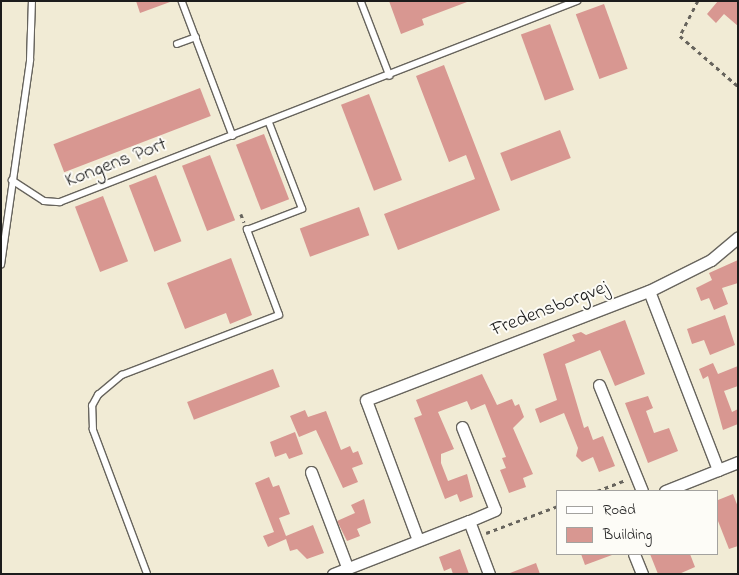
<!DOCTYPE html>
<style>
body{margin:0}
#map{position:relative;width:739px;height:575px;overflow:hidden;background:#f1ebd5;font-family:"Indie Flower",sans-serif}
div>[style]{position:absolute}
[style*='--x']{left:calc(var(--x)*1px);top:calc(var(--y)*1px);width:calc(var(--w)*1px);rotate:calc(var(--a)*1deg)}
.building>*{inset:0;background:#d89791;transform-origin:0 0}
.path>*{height:2.5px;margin-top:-1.25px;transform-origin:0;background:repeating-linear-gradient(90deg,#67645d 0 4px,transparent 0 8px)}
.roads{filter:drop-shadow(1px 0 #67645d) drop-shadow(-1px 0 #67645d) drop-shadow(0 1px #67645d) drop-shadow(0 -1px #67645d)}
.service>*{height:5.5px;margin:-2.75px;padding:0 2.75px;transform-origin:2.75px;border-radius:2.75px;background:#fff}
.minor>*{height:11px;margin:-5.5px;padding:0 5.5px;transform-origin:5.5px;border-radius:5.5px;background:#fff}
span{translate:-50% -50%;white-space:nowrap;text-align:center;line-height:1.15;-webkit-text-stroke:4px #fdfcf7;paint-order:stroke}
.street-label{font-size:20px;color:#1c1c1c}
.frame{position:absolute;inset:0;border:2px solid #1c1c1c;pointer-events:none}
.legend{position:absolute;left:556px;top:490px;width:162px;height:65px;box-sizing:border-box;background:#fdfcf7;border:1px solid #a3a29f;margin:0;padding:6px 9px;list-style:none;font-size:15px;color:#1c1c1c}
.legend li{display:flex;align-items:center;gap:10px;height:25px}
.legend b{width:25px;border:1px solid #a3a29f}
</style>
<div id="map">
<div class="building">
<div style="clip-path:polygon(136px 1px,170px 1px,170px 2px,140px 13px)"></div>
<div style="clip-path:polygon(389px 1px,467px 1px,467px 2px,422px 19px,424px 25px,401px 34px)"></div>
<div style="clip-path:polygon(718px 1px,738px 1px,738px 26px,724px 14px,716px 23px,707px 14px)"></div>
<div style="left:604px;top:4px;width:69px;height:30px;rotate:70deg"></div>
<div style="left:550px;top:24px;width:70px;height:31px;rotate:70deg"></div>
<div style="clip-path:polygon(444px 65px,500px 210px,398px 250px,384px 214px,475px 179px,466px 155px,449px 162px,416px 76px)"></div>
<div style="left:200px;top:88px;width:30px;height:157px;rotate:69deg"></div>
<div style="left:369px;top:94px;width:92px;height:30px;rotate:69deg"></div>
<div style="left:560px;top:130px;width:30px;height:64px;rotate:69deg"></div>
<div style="left:264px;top:134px;width:70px;height:30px;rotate:69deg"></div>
<div style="left:210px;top:155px;width:70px;height:30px;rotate:69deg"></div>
<div style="left:156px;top:175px;width:71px;height:29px;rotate:69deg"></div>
<div style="left:103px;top:196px;width:70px;height:30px;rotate:69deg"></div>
<div style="left:359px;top:207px;width:30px;height:63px;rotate:70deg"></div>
<div style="clip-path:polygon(231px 258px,252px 315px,230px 324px,226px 313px,185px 329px,167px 283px)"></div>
<div style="clip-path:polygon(738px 260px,738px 283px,722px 288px,728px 304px,714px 310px,709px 298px,701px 301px,696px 288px,712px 280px,709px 273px)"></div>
<div style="clip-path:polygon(725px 315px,735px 345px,710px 355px,704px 340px,692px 344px,687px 329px)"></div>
<div style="clip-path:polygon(625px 320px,645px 374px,615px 386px,600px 350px,565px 364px,584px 428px,588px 426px,593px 440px,603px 436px,615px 466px,599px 472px,593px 457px,582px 462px,576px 456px,578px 448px,564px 413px,540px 423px,535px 409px,557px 400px,543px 354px,575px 341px,572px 335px,581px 332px,586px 335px)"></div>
<div style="clip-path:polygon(713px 363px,718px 374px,738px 366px,738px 386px,724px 391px,732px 412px,738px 409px,738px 424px,723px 430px,708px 376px,703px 379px,699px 369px)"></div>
<div style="left:273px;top:369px;width:19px;height:92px;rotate:69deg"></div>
<div style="clip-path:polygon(482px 374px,497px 405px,512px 399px,515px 406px,519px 404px,524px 417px,513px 428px,533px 474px,523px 478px,526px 487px,509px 493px,500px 470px,506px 468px,502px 458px,506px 457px,485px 404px,471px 410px,467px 401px,438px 412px,454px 449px,441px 454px,441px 463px,448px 481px,467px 474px,473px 497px,460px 502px,457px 494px,445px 499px,414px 418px,422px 415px,416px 400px)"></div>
<div style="clip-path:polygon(648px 396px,653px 408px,646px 411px,654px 433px,669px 428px,678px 451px,648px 463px,625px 403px)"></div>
<div style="clip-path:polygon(305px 410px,308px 417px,326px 411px,341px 450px,350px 446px,353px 453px,358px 451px,363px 464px,352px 468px,358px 482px,343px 488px,316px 430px,299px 437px,290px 416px)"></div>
<div style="clip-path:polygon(295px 432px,303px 454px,289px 459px,286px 453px,275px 457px,270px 442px)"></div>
<div style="clip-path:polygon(269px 477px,273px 487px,279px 485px,290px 514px,279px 518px,286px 536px,313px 525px,324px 553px,307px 559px,297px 549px,290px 551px,286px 539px,268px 547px,263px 536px,274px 532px,255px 483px)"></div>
<div style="clip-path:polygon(733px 494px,738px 507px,738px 546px,729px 549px,718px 521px,718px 500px)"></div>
<div style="clip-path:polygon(364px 499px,371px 523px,357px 529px,360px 536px,347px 541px,337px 521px,355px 513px,351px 505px)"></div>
<div style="clip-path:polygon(460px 549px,469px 574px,453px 574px,451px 568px,444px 571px,439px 557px)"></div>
<div style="clip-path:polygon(581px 554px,612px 554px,612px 555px,585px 565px)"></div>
<div style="clip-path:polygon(650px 554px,690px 554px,695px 567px,679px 574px,658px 574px)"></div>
<div style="clip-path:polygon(536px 563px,540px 574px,510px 574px,510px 573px)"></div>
</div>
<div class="path">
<div style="--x:698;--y:1;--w:39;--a:117"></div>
<div style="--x:680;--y:36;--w:77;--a:40.8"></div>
<div style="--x:241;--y:214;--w:9;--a:69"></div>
<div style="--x:597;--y:491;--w:31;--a:-21"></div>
<div style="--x:486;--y:533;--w:77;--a:-20.6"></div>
</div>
<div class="roads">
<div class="service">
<div style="--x:182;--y:1;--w:144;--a:69.3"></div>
<div style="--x:361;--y:1;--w:80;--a:68.9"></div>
<div style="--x:177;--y:44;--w:20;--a:-20"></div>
<div style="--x:12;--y:180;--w:38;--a:33"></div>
<div style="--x:44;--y:201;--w:16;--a:4"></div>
<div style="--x:60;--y:202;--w:555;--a:-21.25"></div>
<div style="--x:1;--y:265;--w:207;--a:-81.9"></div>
<div style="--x:30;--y:60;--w:59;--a:-88.1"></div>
<div style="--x:147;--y:574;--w:154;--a:-110.6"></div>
<div style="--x:93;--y:430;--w:24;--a:-92"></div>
<div style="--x:92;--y:406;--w:13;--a:-61"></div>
<div style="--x:98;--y:395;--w:31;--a:-40"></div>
<div style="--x:122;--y:375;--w:168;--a:-20.9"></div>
<div style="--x:279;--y:315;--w:91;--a:-110.6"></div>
<div style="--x:247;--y:230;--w:59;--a:-20.9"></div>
<div style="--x:302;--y:209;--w:92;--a:-111"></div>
</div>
<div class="minor">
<div style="--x:649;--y:291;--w:192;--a:68.9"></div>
<div style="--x:599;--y:385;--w:114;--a:67.9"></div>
<div style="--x:462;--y:427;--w:89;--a:68.3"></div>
<div style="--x:495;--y:510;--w:28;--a:157"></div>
<div style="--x:311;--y:472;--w:102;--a:69.2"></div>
<div style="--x:665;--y:491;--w:79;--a:-21.7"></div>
<div style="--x:418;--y:540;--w:149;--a:-110.4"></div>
<div style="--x:366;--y:400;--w:303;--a:-21.1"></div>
<div style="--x:649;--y:291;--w:69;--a:-26.6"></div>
<div style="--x:711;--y:260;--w:35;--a:-40"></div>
<div style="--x:634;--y:554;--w:22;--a:68"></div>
<div style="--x:333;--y:574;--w:146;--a:-21.3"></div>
<div style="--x:469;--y:521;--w:57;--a:69.3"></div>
</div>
</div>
<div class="street-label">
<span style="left:116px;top:163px;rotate:-21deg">Kongens Port</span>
<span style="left:550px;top:309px;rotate:-21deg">Fredensborgvej</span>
</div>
<div class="frame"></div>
<ul class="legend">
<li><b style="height:6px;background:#fff"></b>Road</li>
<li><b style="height:14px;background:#d89791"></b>Building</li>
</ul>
</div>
